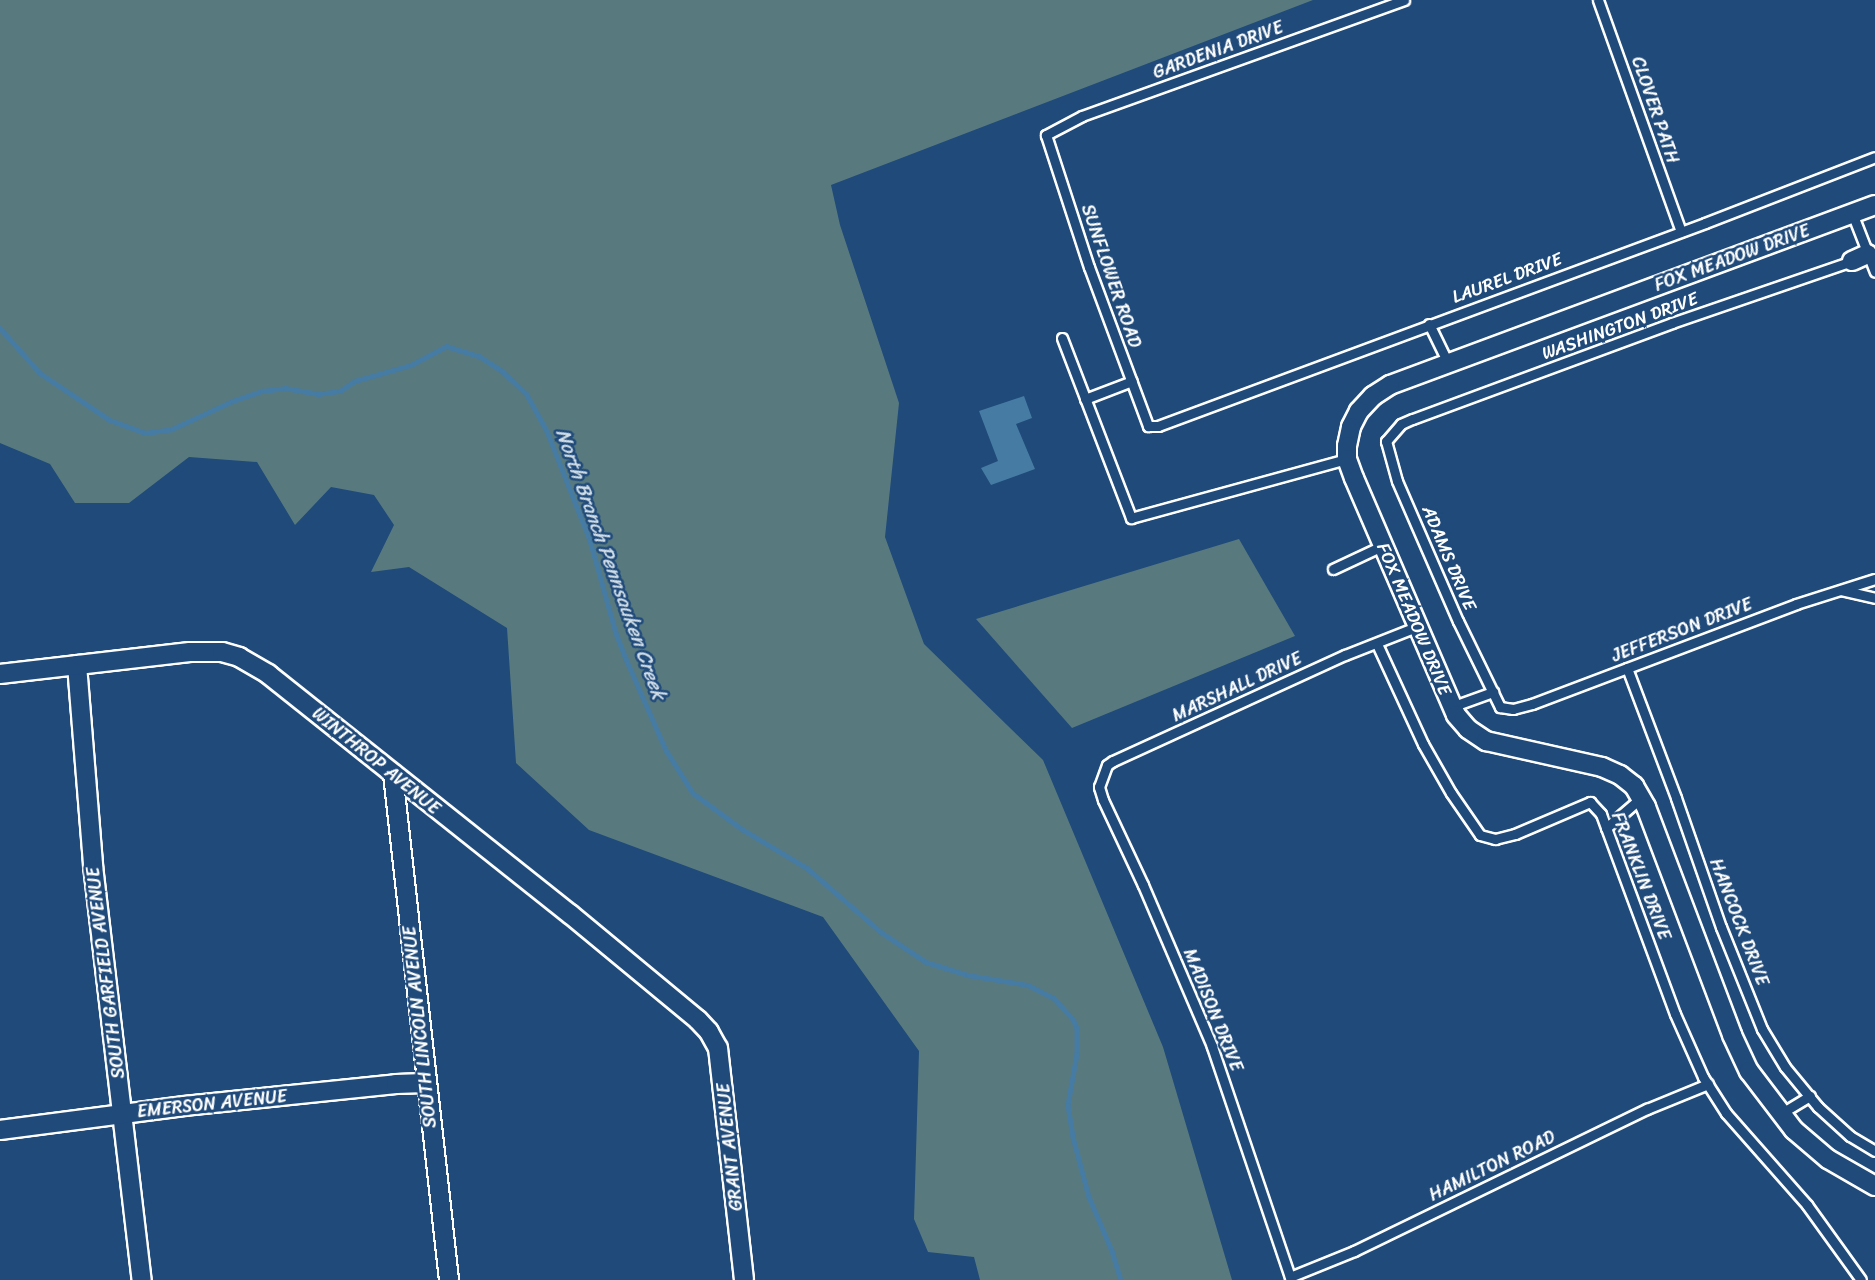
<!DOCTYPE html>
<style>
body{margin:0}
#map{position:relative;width:1875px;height:1280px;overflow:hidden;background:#1f4a7a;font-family:Sriracha,sans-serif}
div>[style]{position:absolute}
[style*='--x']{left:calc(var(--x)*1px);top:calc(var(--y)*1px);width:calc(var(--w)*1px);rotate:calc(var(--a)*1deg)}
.green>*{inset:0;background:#587a7f}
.water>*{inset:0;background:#467ba3}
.stream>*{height:4.5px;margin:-2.25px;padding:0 2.25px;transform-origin:2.25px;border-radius:2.25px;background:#467ba3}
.roads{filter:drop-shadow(2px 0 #fff) drop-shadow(-2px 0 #fff) drop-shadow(0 2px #fff) drop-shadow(0 -2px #fff)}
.service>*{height:9px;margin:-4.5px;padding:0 4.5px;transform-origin:4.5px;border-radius:4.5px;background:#1f4a7a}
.minor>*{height:18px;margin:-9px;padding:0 9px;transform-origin:9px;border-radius:9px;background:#1f4a7a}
span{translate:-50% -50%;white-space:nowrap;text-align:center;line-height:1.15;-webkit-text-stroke:5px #1f4a7a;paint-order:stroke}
.street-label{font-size:18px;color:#fff}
.water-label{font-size:20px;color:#d1dee8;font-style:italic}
</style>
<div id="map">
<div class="green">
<div style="clip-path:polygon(0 0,1313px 0,831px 185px,840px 225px,899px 403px,885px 537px,924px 644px,1043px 760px,1163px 1047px,1232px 1280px,980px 1280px,974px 1257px,928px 1252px,914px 1219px,919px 1051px,823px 917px,589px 830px,516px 763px,507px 628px,409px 567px,371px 572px,394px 525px,374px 495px,331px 487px,295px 525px,257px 462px,189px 457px,129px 503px,75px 503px,50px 464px,0 443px)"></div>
<div style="clip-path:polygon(1239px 539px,1295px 636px,1072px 728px,976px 619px)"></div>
</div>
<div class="water">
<div style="clip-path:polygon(1024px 396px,1032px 418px,1016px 424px,1035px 469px,991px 485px,981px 468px,998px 461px,979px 411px)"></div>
</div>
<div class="stream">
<div style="--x:0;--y:328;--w:60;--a:48.4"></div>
<div style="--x:40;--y:373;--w:84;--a:33.9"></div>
<div style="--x:110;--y:420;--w:37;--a:20"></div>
<div style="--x:145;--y:433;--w:27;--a:-8"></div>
<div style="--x:172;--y:429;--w:67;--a:-24.7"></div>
<div style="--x:233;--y:401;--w:31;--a:-19"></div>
<div style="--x:262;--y:391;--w:23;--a:-7"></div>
<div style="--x:285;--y:388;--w:34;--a:10"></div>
<div style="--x:318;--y:394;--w:22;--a:-8"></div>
<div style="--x:340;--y:391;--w:18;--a:-34"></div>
<div style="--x:355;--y:381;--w:58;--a:-15.9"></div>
<div style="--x:411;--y:365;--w:40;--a:-28"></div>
<div style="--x:446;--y:346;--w:34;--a:17"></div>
<div style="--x:479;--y:356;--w:27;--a:33"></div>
<div style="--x:502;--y:371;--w:33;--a:43"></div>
<div style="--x:526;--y:393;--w:43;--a:61.1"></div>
<div style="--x:547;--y:431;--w:117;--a:68.5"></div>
<div style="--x:590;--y:540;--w:97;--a:74.4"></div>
<div style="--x:616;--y:633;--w:28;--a:69"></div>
<div style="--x:626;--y:659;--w:99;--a:66.3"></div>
<div style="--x:666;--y:750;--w:51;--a:57.9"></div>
<div style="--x:693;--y:793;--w:61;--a:36.3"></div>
<div style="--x:742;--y:829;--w:76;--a:31"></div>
<div style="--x:807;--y:868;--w:98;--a:40.9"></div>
<div style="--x:881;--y:932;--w:54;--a:33.7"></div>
<div style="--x:926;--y:962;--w:44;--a:17.2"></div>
<div style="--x:968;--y:975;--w:61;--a:9.5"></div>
<div style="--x:1028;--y:985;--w:29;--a:27"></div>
<div style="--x:1054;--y:998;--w:28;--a:48"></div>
<div style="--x:1073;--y:1019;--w:10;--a:66"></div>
<div style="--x:1077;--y:1028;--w:26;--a:90"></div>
<div style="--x:1077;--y:1054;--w:52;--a:100"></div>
<div style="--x:1068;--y:1105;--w:32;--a:81"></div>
<div style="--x:1073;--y:1137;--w:62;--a:75.1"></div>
<div style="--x:1089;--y:1197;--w:59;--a:66.9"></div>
<div style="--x:1112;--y:1251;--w:30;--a:73"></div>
</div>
<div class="roads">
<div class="service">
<div style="--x:1404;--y:0;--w:342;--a:160.2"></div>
<div style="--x:1082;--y:116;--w:41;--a:152.2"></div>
<div style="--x:1046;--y:135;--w:139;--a:72"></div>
<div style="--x:1089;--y:267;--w:170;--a:69.6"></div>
<div style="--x:1148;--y:426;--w:10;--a:0"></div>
<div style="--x:1158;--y:426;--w:583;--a:-20.36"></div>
<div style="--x:1705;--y:223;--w:182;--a:-21.2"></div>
<div style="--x:1598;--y:0;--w:246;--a:70.3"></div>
<div style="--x:1852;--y:213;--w:63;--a:68.7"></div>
<div style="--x:1852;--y:261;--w:190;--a:161"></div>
<div style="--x:1672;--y:323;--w:277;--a:159.7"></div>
<div style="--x:1412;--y:419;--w:12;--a:156"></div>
<div style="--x:1401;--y:424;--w:23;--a:131"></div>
<div style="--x:1386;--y:441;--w:41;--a:74.6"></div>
<div style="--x:1397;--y:481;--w:153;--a:66.5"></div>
<div style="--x:1458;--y:621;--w:96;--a:64"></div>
<div style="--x:1500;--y:707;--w:13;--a:9"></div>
<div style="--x:1513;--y:709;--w:20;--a:-15"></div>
<div style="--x:1532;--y:704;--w:282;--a:-20.7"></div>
<div style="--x:1796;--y:604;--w:83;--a:-17.6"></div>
<div style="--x:1429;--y:324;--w:43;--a:64"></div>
<div style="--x:1062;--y:338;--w:193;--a:69"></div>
<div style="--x:1131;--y:518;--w:224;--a:-15.3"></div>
<div style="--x:1085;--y:399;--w:50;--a:-21"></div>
<div style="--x:1333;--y:569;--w:54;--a:-25.1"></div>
<div style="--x:1841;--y:590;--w:35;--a:13"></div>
<div style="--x:1377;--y:644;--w:110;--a:65.3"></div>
<div style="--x:1423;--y:744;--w:56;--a:60.3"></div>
<div style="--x:1451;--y:793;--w:51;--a:55.4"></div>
<div style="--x:1480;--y:835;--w:16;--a:15"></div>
<div style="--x:1495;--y:839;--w:21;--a:-14"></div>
<div style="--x:1515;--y:834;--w:82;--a:-23.1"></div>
<div style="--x:1590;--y:802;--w:16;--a:47"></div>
<div style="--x:1601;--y:814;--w:213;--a:69.7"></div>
<div style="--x:1675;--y:1014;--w:69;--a:66"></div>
<div style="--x:1703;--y:1077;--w:43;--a:57.4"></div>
<div style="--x:1726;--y:1113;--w:123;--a:48.6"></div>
<div style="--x:1807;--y:1205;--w:92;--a:54.2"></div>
<div style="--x:1627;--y:668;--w:139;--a:69.3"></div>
<div style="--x:1676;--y:798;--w:137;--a:70.8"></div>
<div style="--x:1721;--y:927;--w:110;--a:68.1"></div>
<div style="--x:1762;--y:1029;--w:44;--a:58.8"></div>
<div style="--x:1785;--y:1067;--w:52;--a:50.5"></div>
<div style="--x:1818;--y:1107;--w:43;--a:42.2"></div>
<div style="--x:1850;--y:1136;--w:29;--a:31"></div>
<div style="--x:1451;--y:707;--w:45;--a:-19.7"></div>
<div style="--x:1606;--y:828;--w:48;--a:-40.7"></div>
<div style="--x:1780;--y:1114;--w:35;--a:-31"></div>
<div style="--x:1290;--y:1277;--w:69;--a:-22.1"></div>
<div style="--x:1354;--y:1251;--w:326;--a:-25.9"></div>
<div style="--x:1647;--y:1109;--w:66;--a:-22.3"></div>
<div style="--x:1291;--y:1280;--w:247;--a:-108.7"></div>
<div style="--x:1212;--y:1046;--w:175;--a:-113.2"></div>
<div style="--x:1143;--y:885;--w:94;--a:-115.2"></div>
<div style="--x:1103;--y:800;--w:14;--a:-107"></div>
<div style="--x:1099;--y:787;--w:23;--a:-70"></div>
<div style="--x:1107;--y:765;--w:7;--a:-34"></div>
<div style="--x:1113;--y:761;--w:255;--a:-24.6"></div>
<div style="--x:1345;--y:655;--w:76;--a:-21.5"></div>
</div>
<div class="minor">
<div style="--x:1875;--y:205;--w:517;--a:159.64"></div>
<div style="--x:1390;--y:385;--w:20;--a:147"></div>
<div style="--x:1373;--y:396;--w:21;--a:133"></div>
<div style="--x:1359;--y:411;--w:18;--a:117"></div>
<div style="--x:1351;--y:427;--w:19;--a:102"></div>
<div style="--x:1347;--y:446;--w:13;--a:90"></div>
<div style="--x:1347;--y:459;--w:20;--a:70"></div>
<div style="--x:1354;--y:478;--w:258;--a:66.7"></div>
<div style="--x:1456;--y:715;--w:18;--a:49"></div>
<div style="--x:1468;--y:729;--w:22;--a:34"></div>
<div style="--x:1486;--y:741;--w:119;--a:12.6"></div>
<div style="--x:1602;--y:767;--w:20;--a:24"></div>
<div style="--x:1620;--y:775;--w:18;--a:38"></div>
<div style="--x:1634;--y:786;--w:24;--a:60"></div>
<div style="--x:1646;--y:807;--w:244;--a:69.3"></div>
<div style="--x:1732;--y:1035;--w:40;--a:65"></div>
<div style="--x:1749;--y:1071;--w:74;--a:52.7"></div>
<div style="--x:1794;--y:1130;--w:45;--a:40.5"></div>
<div style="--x:1828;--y:1159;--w:54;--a:29.9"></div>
<div style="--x:1852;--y:261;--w:17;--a:-24"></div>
<div style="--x:77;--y:665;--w:202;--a:85.4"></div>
<div style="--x:93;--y:866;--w:417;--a:83.3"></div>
<div style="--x:0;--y:674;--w:191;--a:-6.6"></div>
<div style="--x:190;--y:652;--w:32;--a:0"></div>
<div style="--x:222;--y:652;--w:18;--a:16"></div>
<div style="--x:239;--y:657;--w:34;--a:30"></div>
<div style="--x:268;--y:674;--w:386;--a:38.5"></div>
<div style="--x:570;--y:914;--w:166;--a:39.6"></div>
<div style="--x:698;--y:1020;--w:16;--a:47"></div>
<div style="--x:709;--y:1032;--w:18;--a:61"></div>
<div style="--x:718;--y:1048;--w:233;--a:83.6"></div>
<div style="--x:393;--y:774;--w:509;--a:83.68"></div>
<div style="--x:0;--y:1130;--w:186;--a:-7.4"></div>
<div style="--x:184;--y:1106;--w:213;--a:-5.9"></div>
<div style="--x:396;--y:1084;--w:29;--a:-2"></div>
</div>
</div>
<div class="street-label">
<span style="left:1218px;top:50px;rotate:-20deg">GARDENIA DRIVE</span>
<span style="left:1655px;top:110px;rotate:71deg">CLOVER PATH</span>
<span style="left:1732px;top:258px;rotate:-20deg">FOX MEADOW DRIVE</span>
<span style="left:1111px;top:276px;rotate:71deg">SUNFLOWER ROAD</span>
<span style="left:1507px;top:278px;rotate:-20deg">LAUREL DRIVE</span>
<span style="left:1620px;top:326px;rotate:-20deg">WASHINGTON DRIVE</span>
<span style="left:1449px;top:558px;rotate:67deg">ADAMS DRIVE</span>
<span style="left:1414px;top:619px;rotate:67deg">FOX MEADOW DRIVE</span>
<span style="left:1682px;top:630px;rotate:-21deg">JEFFERSON DRIVE</span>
<span style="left:1237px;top:687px;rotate:-25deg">MARSHALL DRIVE</span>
<span style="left:376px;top:761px;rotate:39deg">WINTHROP AVENUE</span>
<span style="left:1641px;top:876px;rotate:69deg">FRANKLIN DRIVE</span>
<span style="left:1739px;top:922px;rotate:69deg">HANCOCK DRIVE</span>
<span style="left:106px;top:973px;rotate:-97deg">SOUTH GARFIELD AVENUE</span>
<span style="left:1213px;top:1010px;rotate:68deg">MADISON DRIVE</span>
<span style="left:420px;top:1027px;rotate:-96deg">SOUTH LINCOLN AVENUE</span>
<span style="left:212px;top:1104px;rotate:-6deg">EMERSON AVENUE</span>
<span style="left:730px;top:1147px;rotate:-96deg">GRANT AVENUE</span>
<span style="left:1492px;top:1166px;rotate:-26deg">HAMILTON ROAD</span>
</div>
<div class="water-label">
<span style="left:611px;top:564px;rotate:70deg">North Branch Pennsauken Creek</span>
</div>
</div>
